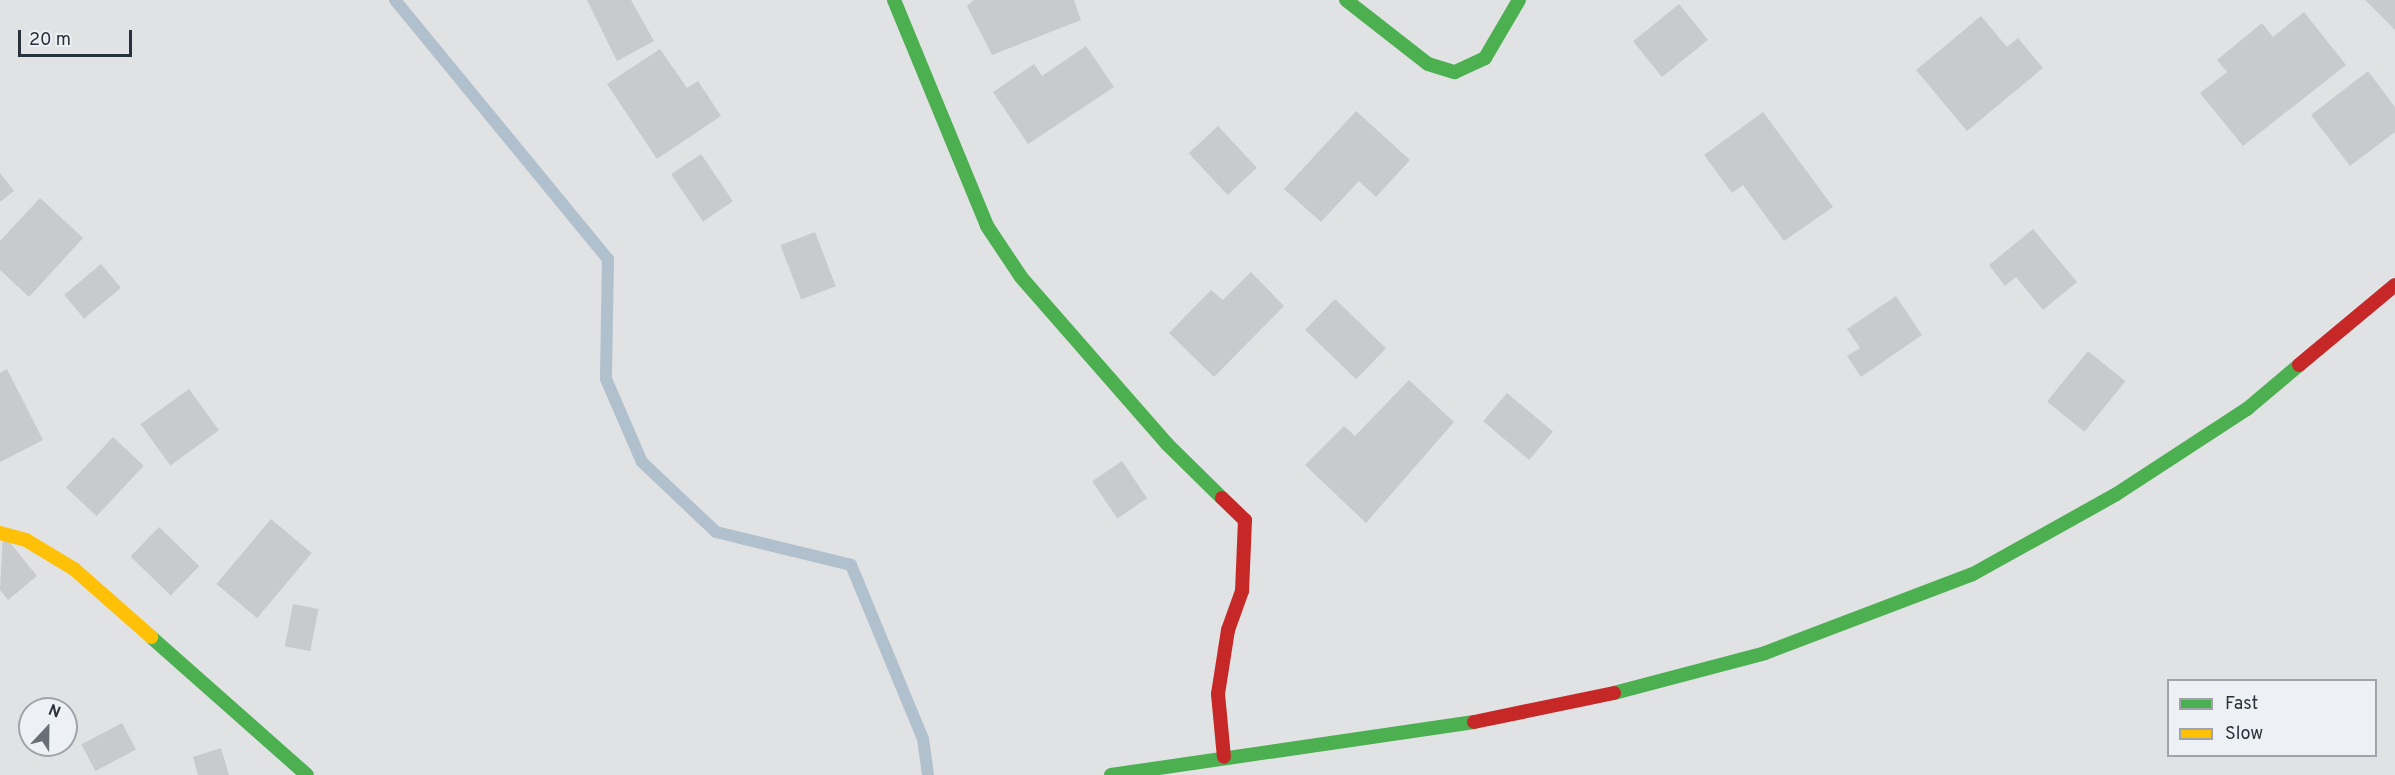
<!DOCTYPE html>
<style>
body{margin:0}
#map{position:relative;width:2395px;height:775px;overflow:hidden;background:#e0e2e4;font-family:Overpass,sans-serif}
div>[style]{position:absolute}
[style*='--x']{left:calc(var(--x)*1px);top:calc(var(--y)*1px);width:calc(var(--w)*1px);rotate:calc(var(--a)*1deg)}
.stream>*{height:12px;margin:-6px;padding:0 6px;transform-origin:6px;border-radius:6px;background:#b0c0cd}
.building>*{inset:0;background:#c8cacd;transform-origin:0 0}
.fast>*{height:14px;margin:-7px;padding:0 7px;transform-origin:7px;border-radius:7px;background:#4caf50}
.slow>*{height:14px;margin:-7px;padding:0 7px;transform-origin:7px;border-radius:7px;background:#ffc107}
.jam>*{height:14px;margin:-7px;padding:0 7px;transform-origin:7px;border-radius:7px;background:#c62828}
span{translate:-50% -50%;white-space:nowrap;text-align:center;line-height:1.15;-webkit-text-stroke:4.5px #edf0f4;paint-order:stroke}
.legend{position:absolute;left:2167px;top:679px;width:210px;height:78px;box-sizing:border-box;background:#edf0f4;border:2px solid #9fa4aa;margin:0;padding:8px 10px;list-style:none;font-size:18px;color:#29313c}
.legend li{display:flex;align-items:center;gap:12px;height:30px}
.legend b{width:30px;border:2px solid #9fa4aa}
.north{position:absolute;left:18px;top:697px;width:60px;height:60px;box-sizing:border-box;background:#edf0f4;border:2px solid #9fa4aa;border-radius:50%;rotate:22deg;font-size:16px;font-weight:700;line-height:24px;text-align:center;color:#29313c}
.north::after{content:'';display:block;margin:auto;width:21px;height:27px;background:#696f77;clip-path:polygon(50% 0,100% 100%,50% 72%,0 100%)}
.scale{position:absolute;left:18px;top:30px;width:114px;height:27px;box-sizing:border-box;border:3px solid #29313c;border-top:0;padding-left:8px;font-size:18px;line-height:21px;white-space:nowrap;color:#29313c;-webkit-text-stroke:4px #edf0f4;paint-order:stroke}
</style>
<div id="map">
<div class="stream">
<div style="--x:395;--y:0;--w:335;--a:50.6"></div>
<div style="--x:608;--y:259;--w:120;--a:91"></div>
<div style="--x:606;--y:379;--w:90;--a:66.6"></div>
<div style="--x:642;--y:462;--w:102;--a:43.4"></div>
<div style="--x:716;--y:532;--w:139;--a:13.7"></div>
<div style="--x:851;--y:565;--w:188;--a:67.5"></div>
<div style="--x:923;--y:739;--w:36;--a:82"></div>
</div>
<div class="building">
<div style="clip-path:polygon(587px 0,631px 0,654px 41px,617px 61px)"></div>
<div style="clip-path:polygon(974px 0,1074px 0,1081px 20px,992px 55px,967px 6px)"></div>
<div style="clip-path:polygon(2365px 0,2395px 0,2395px 30px)"></div>
<div style="left:1679px;top:4px;width:46px;height:59px;rotate:51deg"></div>
<div style="clip-path:polygon(2304px 12px,2346px 65px,2243px 146px,2200px 93px,2227px 72px,2217px 60px,2262px 23px,2273px 37px)"></div>
<div style="clip-path:polygon(1981px 16px,2007px 47px,2018px 38px,2043px 68px,1967px 131px,1916px 70px)"></div>
<div style="clip-path:polygon(1086px 46px,1114px 87px,1028px 144px,993px 92px,1034px 64px,1042px 76px)"></div>
<div style="clip-path:polygon(660px 49px,687px 88px,698px 81px,721px 116px,657px 159px,607px 84px)"></div>
<div style="clip-path:polygon(2368px 71px,2395px 107px,2395px 132px,2350px 166px,2311px 115px)"></div>
<div style="clip-path:polygon(1356px 111px,1410px 160px,1376px 197px,1359px 181px,1321px 222px,1284px 189px)"></div>
<div style="clip-path:polygon(1763px 112px,1833px 207px,1784px 241px,1743px 185px,1732px 193px,1704px 155px)"></div>
<div style="left:1218px;top:126px;width:57px;height:40px;rotate:47deg"></div>
<div style="left:701px;top:154px;width:57px;height:36px;rotate:56deg"></div>
<div style="clip-path:polygon(0 173px,14px 191px,0 202px)"></div>
<div style="clip-path:polygon(40px 198px,83px 238px,29px 297px,0 270px,0 241px)"></div>
<div style="clip-path:polygon(2033px 229px,2077px 282px,2043px 310px,2016px 277px,2005px 286px,1989px 265px)"></div>
<div style="left:815px;top:232px;width:58px;height:37px;rotate:69deg"></div>
<div style="left:101px;top:264px;width:31px;height:48px;rotate:50deg"></div>
<div style="clip-path:polygon(1251px 272px,1284px 306px,1214px 377px,1169px 333px,1211px 290px,1223px 300px)"></div>
<div style="clip-path:polygon(1896px 296px,1922px 335px,1861px 377px,1847px 356px,1860px 348px,1847px 329px)"></div>
<div style="left:1335px;top:299px;width:71px;height:43px;rotate:44deg"></div>
<div style="left:2088px;top:351px;width:48px;height:65px;rotate:39deg"></div>
<div style="clip-path:polygon(7px 369px,43px 440px,0 462px,0 373px)"></div>
<div style="clip-path:polygon(1409px 380px,1454px 422px,1366px 523px,1305px 465px,1344px 426px,1355px 436px)"></div>
<div style="left:189px;top:389px;width:51px;height:60px;rotate:54deg"></div>
<div style="left:1507px;top:393px;width:60px;height:37px;rotate:40deg"></div>
<div style="left:113px;top:437px;width:42px;height:69px;rotate:43deg"></div>
<div style="left:1122px;top:461px;width:45px;height:36px;rotate:56deg"></div>
<div style="left:271px;top:519px;width:53px;height:85px;rotate:40deg"></div>
<div style="left:159px;top:527px;width:56px;height:41px;rotate:44deg"></div>
<div style="clip-path:polygon(3px 534px,37px 576px,8px 600px,0 590px)"></div>
<div style="left:293px;top:604px;width:26px;height:43px;rotate:11deg"></div>
<div style="left:122px;top:723px;width:30px;height:46px;rotate:62deg"></div>
<div style="clip-path:polygon(221px 748px,229px 775px,198px 775px,193px 757px)"></div>
</div>
<div class="fast">
<div style="--x:894;--y:0;--w:244;--a:67.6"></div>
<div style="--x:987;--y:226;--w:61;--a:56.3"></div>
<div style="--x:1021;--y:277;--w:222;--a:48.8"></div>
<div style="--x:1167;--y:444;--w:77;--a:44.5"></div>
<div style="--x:1346;--y:0;--w:104;--a:38"></div>
<div style="--x:1428;--y:64;--w:28;--a:17"></div>
<div style="--x:1455;--y:72;--w:33;--a:-25"></div>
<div style="--x:1485;--y:58;--w:67;--a:-59.6"></div>
<div style="--x:151;--y:637;--w:208;--a:41.5"></div>
<div style="--x:1614;--y:693;--w:156;--a:-14.8"></div>
<div style="--x:1765;--y:653;--w:222;--a:-20.8"></div>
<div style="--x:1973;--y:574;--w:162;--a:-29.1"></div>
<div style="--x:2115;--y:495;--w:158;--a:-33.1"></div>
<div style="--x:2247;--y:409;--w:68;--a:-40.2"></div>
<div style="--x:1111;--y:775;--w:367;--a:-8.3"></div>
</div>
<div class="slow">
<div style="--x:0;--y:533;--w:27;--a:15"></div>
<div style="--x:26;--y:540;--w:56;--a:31.1"></div>
<div style="--x:74;--y:569;--w:103;--a:41.4"></div>
</div>
<div class="jam">
<div style="--x:2299;--y:365;--w:125;--a:-39.8"></div>
<div style="--x:1222;--y:498;--w:32;--a:44"></div>
<div style="--x:1245;--y:520;--w:71;--a:92.4"></div>
<div style="--x:1242;--y:591;--w:41;--a:109.7"></div>
<div style="--x:1228;--y:630;--w:65;--a:98.9"></div>
<div style="--x:1218;--y:694;--w:63;--a:84.6"></div>
<div style="--x:1474;--y:722;--w:143;--a:-11.7"></div>
</div>
<ul class="legend">
<li><b style="height:8px;background:#4caf50"></b>Fast</li>
<li><b style="height:8px;background:#ffc107"></b>Slow</li>
</ul>
<div class="north">N</div>
<div class="scale">20 m</div>
</div>
